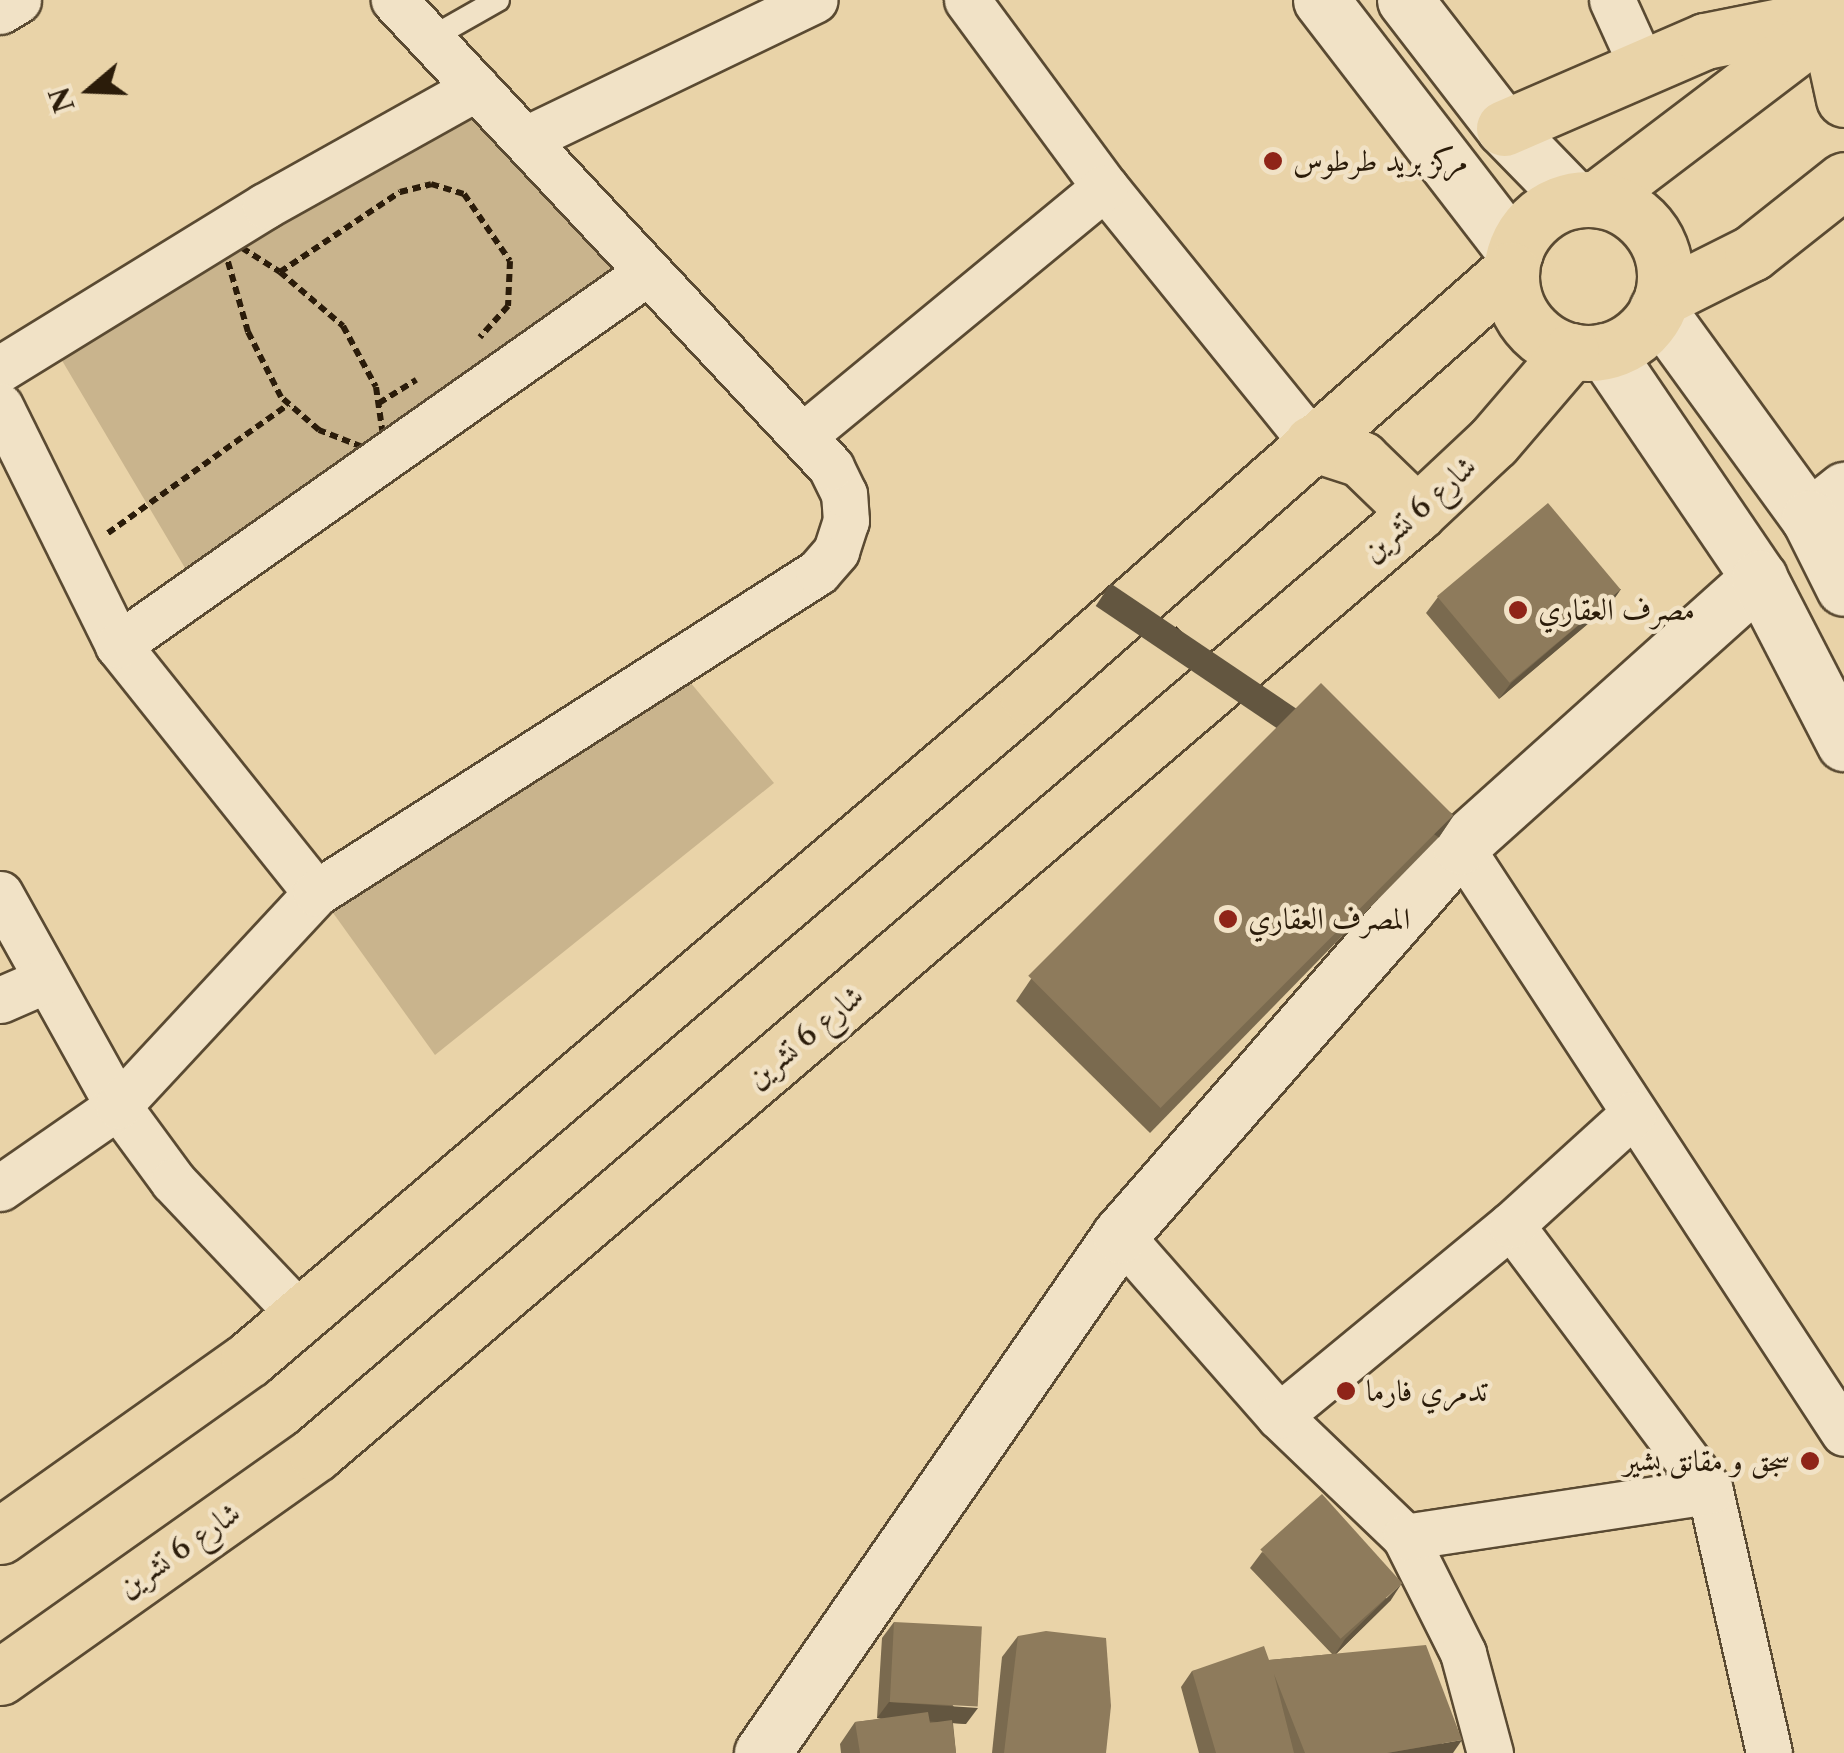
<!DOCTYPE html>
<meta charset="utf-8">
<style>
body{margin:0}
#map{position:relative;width:1844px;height:1753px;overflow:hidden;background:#e9d3a8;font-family:"Libre Caslon Text",Amiri,serif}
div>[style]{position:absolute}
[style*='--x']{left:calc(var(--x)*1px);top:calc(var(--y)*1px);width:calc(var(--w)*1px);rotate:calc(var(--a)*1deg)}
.green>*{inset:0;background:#c9b48d}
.path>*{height:6px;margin-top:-3px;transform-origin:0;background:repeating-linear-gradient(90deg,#2b1c0a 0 8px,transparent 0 13px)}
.roads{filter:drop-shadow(2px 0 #5a4a32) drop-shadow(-2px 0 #5a4a32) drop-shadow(0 2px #5a4a32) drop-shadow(0 -2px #5a4a32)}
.service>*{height:22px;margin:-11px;padding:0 11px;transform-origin:11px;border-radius:11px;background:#f1e2c6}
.minor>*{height:45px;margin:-22.5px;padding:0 22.5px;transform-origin:22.5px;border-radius:22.5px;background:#f1e2c6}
.tertiary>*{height:55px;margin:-27.5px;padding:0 27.5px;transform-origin:27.5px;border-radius:27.5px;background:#f1e2c6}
.secondary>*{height:55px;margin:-27.5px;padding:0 27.5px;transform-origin:27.5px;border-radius:27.5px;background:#f1e2c6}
.primary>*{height:55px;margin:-27.5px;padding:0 27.5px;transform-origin:27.5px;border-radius:27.5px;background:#e9d3a8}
.primary>.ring{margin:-27.5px;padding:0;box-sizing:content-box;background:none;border:55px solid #e9d3a8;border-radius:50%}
.wall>*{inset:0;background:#7a6a4f}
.shaded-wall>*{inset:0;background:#635640;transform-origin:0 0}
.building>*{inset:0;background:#8e7b5c;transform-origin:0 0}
.dots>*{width:28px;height:28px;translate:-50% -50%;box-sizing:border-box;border:5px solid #f1e2c6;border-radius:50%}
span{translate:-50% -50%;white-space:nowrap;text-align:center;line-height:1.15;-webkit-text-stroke:9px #f1e2c6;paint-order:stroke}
.poi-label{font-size:30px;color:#2b1c0a}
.left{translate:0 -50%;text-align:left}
.right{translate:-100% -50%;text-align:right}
.street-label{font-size:30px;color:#2b1c0a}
.north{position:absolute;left:40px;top:40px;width:100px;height:100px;-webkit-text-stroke:8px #f1e2c6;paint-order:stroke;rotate:251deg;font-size:28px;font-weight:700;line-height:40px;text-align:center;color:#2b1c0a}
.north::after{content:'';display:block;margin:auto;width:35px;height:45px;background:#2b1c0a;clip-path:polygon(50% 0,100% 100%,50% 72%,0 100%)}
</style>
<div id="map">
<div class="green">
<div style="clip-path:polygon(470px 100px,614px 267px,185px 568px,54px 347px)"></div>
<div style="clip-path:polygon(680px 670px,774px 783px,435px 1055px,331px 910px)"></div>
</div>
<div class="path">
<div style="--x:220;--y:234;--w:71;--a:32.3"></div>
<div style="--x:280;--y:272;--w:83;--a:40.6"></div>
<div style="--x:343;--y:326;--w:69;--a:61.6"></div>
<div style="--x:376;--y:387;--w:70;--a:81.8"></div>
<div style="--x:386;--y:456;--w:72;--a:-158.8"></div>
<div style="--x:319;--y:430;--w:50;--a:-139"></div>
<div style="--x:281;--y:397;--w:73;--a:-116.9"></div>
<div style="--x:248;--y:332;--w:102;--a:-105.9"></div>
<div style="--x:280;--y:272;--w:144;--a:-33.7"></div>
<div style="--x:400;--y:192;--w:32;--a:-14"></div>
<div style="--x:431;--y:184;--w:34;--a:17"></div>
<div style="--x:464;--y:194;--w:81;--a:55.5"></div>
<div style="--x:510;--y:261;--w:45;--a:92.5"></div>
<div style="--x:508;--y:306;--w:42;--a:132.1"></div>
<div style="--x:379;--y:403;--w:44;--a:-31.9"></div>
<div style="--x:108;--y:533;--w:222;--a:-35.5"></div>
<div style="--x:1174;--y:628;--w:28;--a:46"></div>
</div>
<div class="roads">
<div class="service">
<div style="--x:431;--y:38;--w:77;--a:-29.6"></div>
</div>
<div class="minor">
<div style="--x:967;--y:0;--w:232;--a:53.6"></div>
<div style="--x:1105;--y:187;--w:329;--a:51"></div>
<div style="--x:1612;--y:0;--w:70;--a:65.6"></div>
<div style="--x:0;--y:11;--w:21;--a:-31"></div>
<div style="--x:528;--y:138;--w:318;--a:-25.7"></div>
<div style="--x:0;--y:369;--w:311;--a:-31.6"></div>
<div style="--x:265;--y:206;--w:242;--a:-29.2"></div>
<div style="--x:0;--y:406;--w:267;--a:63.7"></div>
<div style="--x:118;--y:645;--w:317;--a:51.4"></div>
<div style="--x:804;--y:435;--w:390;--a:-39.5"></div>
<div style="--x:118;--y:645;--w:648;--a:-35.14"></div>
<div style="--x:1460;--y:846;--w:701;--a:56.81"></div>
<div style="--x:0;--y:894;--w:243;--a:60.9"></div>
<div style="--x:118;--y:1106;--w:93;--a:53.7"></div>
<div style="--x:173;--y:1181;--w:183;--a:46.5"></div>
<div style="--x:0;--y:1000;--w:48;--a:-23.4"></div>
<div style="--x:0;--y:1188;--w:144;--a:-34.8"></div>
<div style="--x:118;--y:1106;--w:291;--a:-47.1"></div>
<div style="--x:316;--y:893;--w:596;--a:-32.6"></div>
<div style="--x:818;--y:572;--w:28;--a:-49"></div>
<div style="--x:836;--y:551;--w:32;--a:-72"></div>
<div style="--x:846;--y:521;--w:27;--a:-94"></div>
<div style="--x:844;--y:494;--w:30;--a:-116"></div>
<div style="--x:831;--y:467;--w:640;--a:-133.1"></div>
<div style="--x:1511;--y:1225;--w:332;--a:53.2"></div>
<div style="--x:1710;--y:1491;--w:269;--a:77.3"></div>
<div style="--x:1120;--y:1235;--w:241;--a:48.7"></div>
<div style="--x:1279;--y:1416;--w:175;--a:43.8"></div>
<div style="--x:1405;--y:1537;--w:130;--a:63.4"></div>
<div style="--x:1463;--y:1653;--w:104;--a:74.9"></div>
<div style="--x:1279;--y:1416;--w:301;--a:-39.5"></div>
<div style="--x:1511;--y:1225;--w:165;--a:-42.3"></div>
<div style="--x:1405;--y:1537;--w:308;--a:-8.6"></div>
</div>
<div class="tertiary">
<div style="--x:1809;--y:518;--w:45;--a:-38.7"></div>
<div style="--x:762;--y:1753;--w:630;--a:-55.35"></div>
<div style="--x:1120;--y:1235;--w:517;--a:-48.85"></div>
<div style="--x:1460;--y:846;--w:402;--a:-41.9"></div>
</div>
<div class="secondary">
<div style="--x:1321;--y:0;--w:318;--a:52.4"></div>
<div style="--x:1405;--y:0;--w:162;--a:52.3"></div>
<div style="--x:1504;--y:128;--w:100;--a:45.8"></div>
<div style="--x:1657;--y:309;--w:258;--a:54"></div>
<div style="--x:1809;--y:518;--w:78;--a:63.4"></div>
<div style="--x:1605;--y:351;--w:274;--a:55.8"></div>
<div style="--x:1759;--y:578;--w:186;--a:62.7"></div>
</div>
<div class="primary">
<div style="--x:1504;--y:128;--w:219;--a:-23.4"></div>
<div style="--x:1705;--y:41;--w:138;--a:-11.3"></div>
<div style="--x:1840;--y:14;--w:39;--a:99"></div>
<div style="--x:1834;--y:53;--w:47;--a:77.7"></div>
<div style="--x:1597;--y:199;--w:298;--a:-37.2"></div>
<div class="ring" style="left:1511px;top:199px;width:99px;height:99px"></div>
<div style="--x:1662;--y:298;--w:101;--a:-26.6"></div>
<div style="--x:1752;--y:253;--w:117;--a:-38.4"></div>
<div style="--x:1312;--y:443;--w:52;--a:18.1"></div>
<div style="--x:1361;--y:459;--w:78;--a:44"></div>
<div style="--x:0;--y:1536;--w:305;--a:-35.4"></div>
<div style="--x:249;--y:1359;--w:1023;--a:-40.4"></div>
<div style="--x:1028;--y:696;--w:644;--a:-41.41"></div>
<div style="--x:0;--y:1677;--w:387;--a:-35.3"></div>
<div style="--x:316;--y:1453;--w:1448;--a:-40.49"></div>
<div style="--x:1417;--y:513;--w:104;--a:-43.1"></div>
<div style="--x:1493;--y:442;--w:120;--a:-49.4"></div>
</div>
</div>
<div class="wall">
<div style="clip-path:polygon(1621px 589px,1609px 606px,1499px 699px,1426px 613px,1438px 597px)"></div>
<div style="clip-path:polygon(1454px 815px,1439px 837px,1150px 1133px,1016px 1001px,1031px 979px)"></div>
<div style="clip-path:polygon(1262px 1552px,1391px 1600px,1336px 1654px,1453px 1753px,1199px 1753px,1181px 1687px,1192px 1671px,1269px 1660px,1332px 1654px,1250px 1568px)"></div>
<div style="clip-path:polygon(894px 1622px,966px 1724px,953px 1723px,956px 1753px,841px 1753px,840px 1744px,855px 1722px,881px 1719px,877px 1718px,882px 1638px)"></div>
<div style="clip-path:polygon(1018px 1636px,1106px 1753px,992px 1753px,1002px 1657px)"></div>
</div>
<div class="shaded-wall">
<div style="clip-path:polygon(1621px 589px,1609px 606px,1499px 699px,1511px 683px)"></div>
<div style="left:1454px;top:815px;width:27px;height:414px;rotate:124deg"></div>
<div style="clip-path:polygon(1402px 1583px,1391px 1600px,1334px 1656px,1345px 1639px)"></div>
<div style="clip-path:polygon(889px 1702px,978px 1708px,966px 1724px,877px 1718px)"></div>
<div style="clip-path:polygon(1462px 1740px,1453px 1753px,1387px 1753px)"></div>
</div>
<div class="building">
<div style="left:1548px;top:503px;width:113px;height:145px;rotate:50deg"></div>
<div style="left:1321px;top:683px;width:187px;height:414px;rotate:45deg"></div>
<div style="left:1322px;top:1494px;width:120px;height:83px;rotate:48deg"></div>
<div style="left:894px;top:1622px;width:88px;height:80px;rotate:3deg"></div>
<div style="clip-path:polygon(1046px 1631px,1106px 1638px,1111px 1706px,1106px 1753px,1004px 1753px,1018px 1636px)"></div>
<div style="clip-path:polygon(1426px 1645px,1462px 1740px,1387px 1753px,1305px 1753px,1274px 1674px,1294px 1753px,1216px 1753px,1192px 1671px,1264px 1646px,1269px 1660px)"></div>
<div style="clip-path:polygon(928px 1712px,930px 1723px,952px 1720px,956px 1753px,860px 1753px,855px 1722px)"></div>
</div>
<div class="dots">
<div style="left:1273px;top:161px;background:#8f2418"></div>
<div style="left:1518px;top:610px;background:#8f2418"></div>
<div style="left:1228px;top:919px;background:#8f2418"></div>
<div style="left:1346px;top:1391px;background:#8f2418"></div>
<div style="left:1810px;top:1461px;background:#8f2418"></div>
</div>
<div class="poi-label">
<span class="left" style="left:1293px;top:161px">مركز بريد طرطوس</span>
<span class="left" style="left:1538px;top:610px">مصرف العقاري</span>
<span class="left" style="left:1248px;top:919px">المصرف العقاري</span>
<span class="left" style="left:1366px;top:1391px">تدمري فارما</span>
<span class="right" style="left:1790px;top:1461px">سجق و مقانق بشير</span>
</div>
<div class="street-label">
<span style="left:1419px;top:509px;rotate:-42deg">شارع 6 تشرين</span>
<span style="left:805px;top:1037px;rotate:-40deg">شارع 6 تشرين</span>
<span style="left:179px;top:1550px;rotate:-35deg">شارع 6 تشرين</span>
</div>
<div class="north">N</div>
</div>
